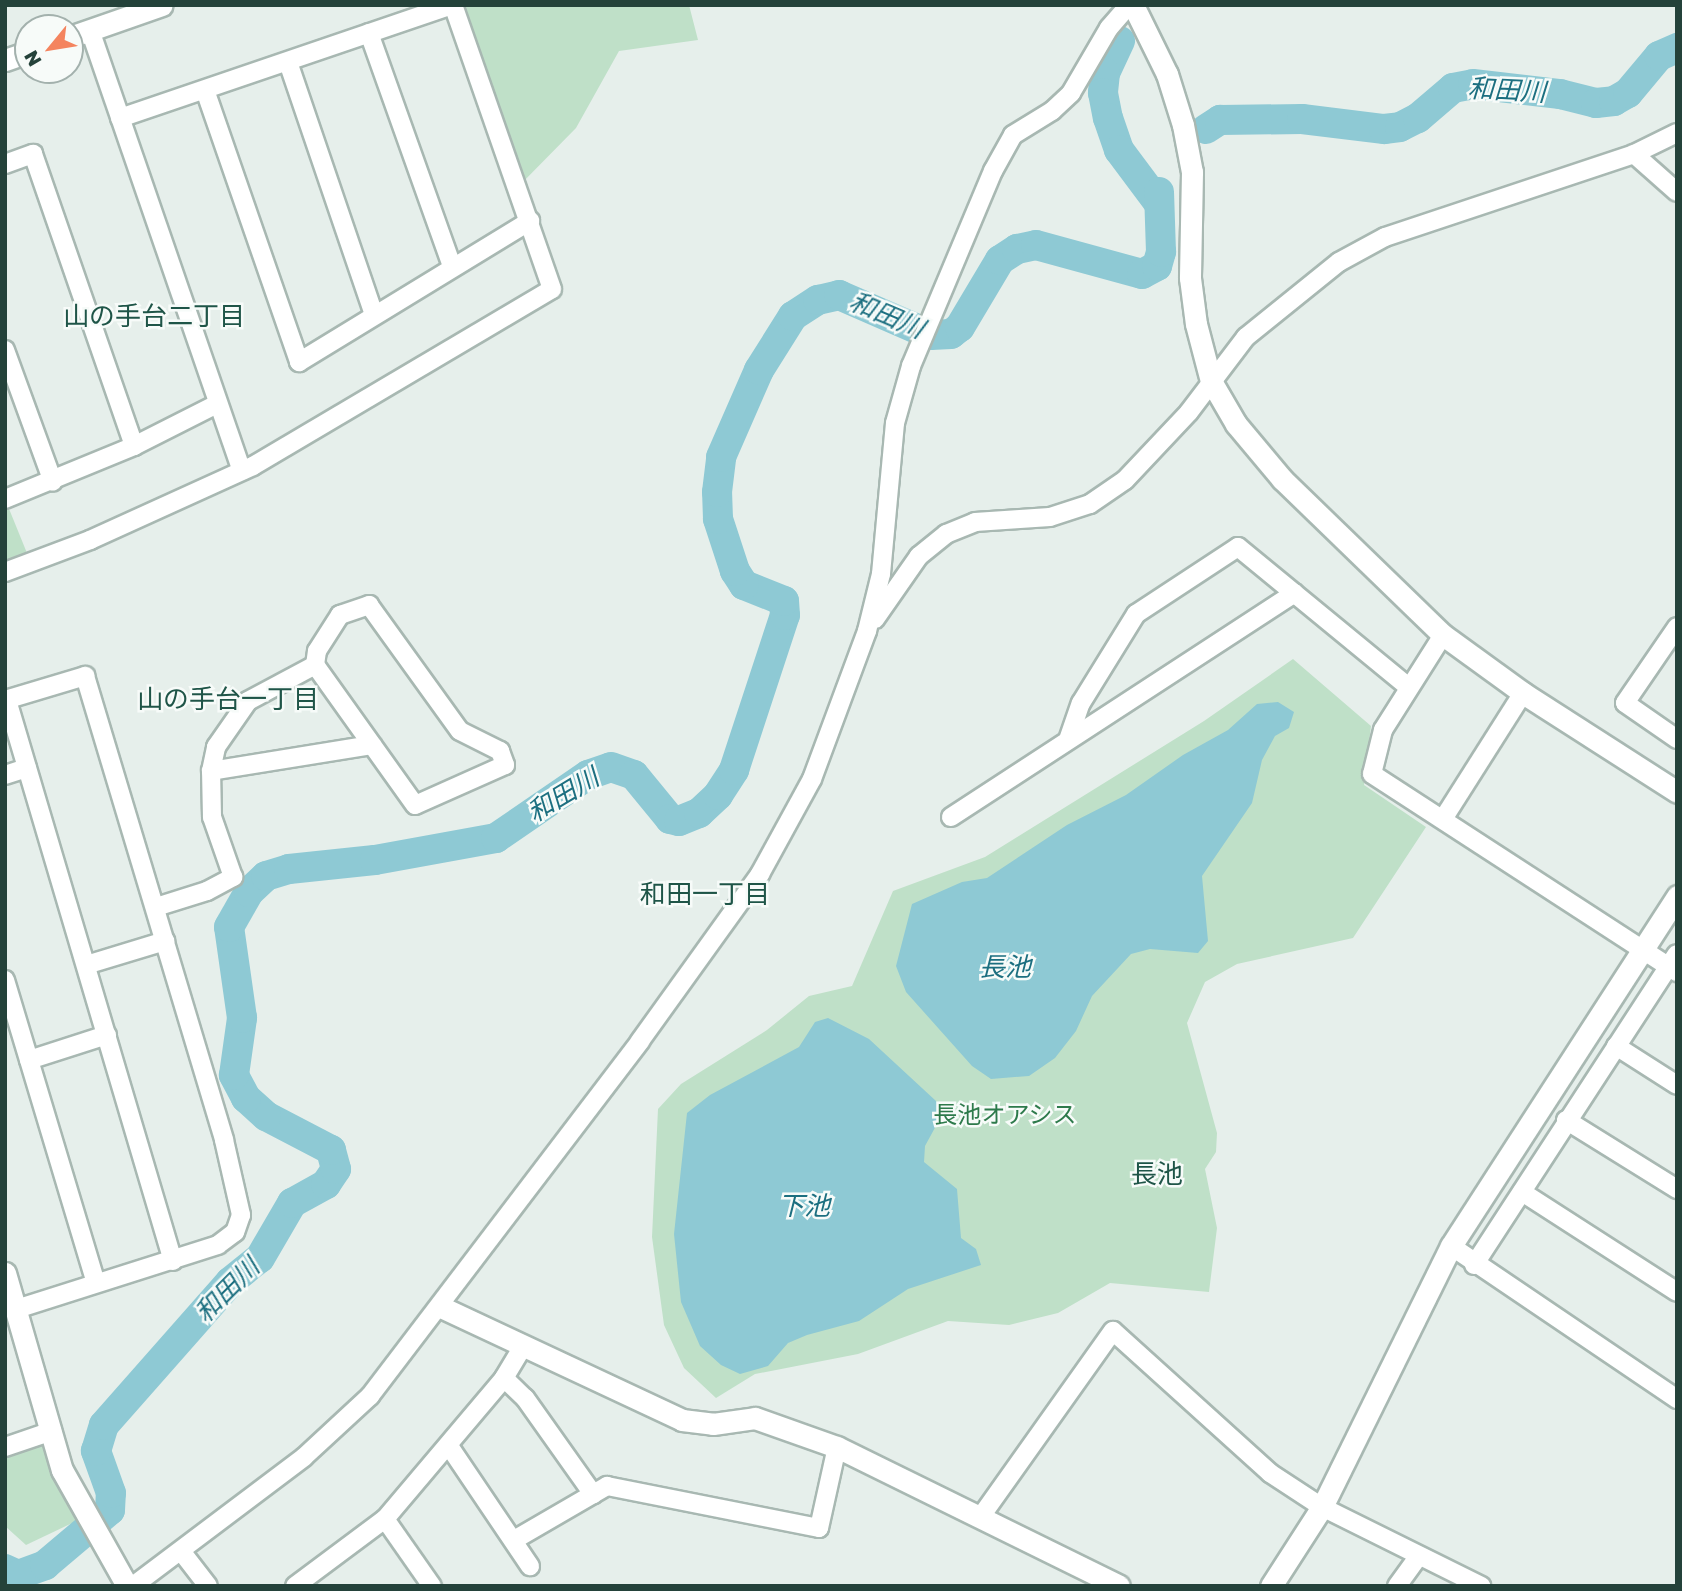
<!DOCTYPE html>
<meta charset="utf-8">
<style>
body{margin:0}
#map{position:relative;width:1682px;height:1591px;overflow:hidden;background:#e6efeb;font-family:"Golos Text","Noto Sans JP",sans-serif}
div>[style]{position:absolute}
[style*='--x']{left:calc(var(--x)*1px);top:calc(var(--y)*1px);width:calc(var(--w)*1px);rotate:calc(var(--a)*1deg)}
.green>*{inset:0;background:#bfe0c8}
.water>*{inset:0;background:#8ec9d4}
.river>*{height:30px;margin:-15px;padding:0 15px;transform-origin:15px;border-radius:15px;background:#8ec9d4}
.roads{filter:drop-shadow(2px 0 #a8b8b2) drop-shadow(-2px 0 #a8b8b2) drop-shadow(0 2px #a8b8b2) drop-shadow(0 -2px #a8b8b2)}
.minor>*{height:18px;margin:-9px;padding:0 9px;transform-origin:9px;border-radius:9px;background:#fff}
.tertiary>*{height:21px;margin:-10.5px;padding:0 10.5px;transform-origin:10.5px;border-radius:10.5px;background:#fff}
span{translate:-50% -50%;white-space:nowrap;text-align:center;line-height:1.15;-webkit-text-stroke:5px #f7fbf9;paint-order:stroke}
.park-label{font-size:24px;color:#2d7a4b}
.water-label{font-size:26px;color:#1c6f80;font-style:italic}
.neighbourhood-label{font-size:26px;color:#1f5548}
.frame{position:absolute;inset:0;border:7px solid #24423a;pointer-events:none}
.north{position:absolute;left:14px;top:14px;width:70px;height:70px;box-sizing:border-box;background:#f7fbf9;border:2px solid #a3b1ad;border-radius:50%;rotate:240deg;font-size:19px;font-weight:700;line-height:28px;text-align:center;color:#24423a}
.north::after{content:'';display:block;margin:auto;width:24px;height:32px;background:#f4845f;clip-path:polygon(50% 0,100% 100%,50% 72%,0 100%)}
</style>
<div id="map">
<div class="green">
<div style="clip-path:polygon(453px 5px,689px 5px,698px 40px,619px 51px,576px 128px,517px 188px)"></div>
<div style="clip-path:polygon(5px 499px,31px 563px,5px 572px)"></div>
<div style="clip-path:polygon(1293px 659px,1371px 726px,1364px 785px,1426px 827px,1353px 938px,1237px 964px,1205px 982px,1187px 1023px,1217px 1133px,1216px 1152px,1205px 1169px,1217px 1228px,1209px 1292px,1110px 1283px,1058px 1313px,1009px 1325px,948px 1321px,858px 1354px,755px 1374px,716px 1398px,684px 1368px,664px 1325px,652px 1237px,658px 1109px,681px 1084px,767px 1030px,809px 996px,852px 986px,893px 891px,985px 857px,1204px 721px)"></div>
<div style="clip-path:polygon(52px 1431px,87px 1516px,26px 1545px,5px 1526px,5px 1447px)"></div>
</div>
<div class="water">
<div style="clip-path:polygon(1278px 702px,1294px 712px,1289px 728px,1275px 736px,1262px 760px,1252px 803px,1202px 876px,1208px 941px,1198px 953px,1150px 949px,1131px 954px,1092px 996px,1076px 1031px,1055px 1058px,1029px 1076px,991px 1079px,972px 1066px,906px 992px,896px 966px,912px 904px,962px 882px,987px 878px,1067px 825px,1126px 795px,1183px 755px,1228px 730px,1257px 704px)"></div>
<div style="clip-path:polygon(828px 1018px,869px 1039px,936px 1101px,943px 1113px,925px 1146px,924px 1162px,957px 1189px,961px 1238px,976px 1249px,981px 1265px,908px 1289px,859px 1321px,807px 1335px,788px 1343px,768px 1366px,740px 1374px,721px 1365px,700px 1346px,681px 1302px,674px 1234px,687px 1113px,710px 1095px,799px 1047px,815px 1022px)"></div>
</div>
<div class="river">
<div style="--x:1120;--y:41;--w:35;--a:115"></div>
<div style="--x:1105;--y:73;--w:20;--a:96"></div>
<div style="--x:1103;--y:93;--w:25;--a:79"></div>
<div style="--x:1108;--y:118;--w:34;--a:71"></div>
<div style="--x:1119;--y:150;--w:64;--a:53.3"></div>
<div style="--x:1206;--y:129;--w:17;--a:-33"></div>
<div style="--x:1220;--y:120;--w:82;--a:-0.7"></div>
<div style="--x:1302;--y:119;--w:83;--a:7"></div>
<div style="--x:1384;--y:129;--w:16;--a:-7"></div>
<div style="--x:1400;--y:127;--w:20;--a:-27"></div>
<div style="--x:1418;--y:118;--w:46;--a:-40.6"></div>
<div style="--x:1453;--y:88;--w:20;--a:-11"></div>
<div style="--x:1473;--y:84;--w:88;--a:6.6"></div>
<div style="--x:1560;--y:94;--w:37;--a:14"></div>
<div style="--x:1596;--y:103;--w:18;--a:-6"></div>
<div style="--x:1614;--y:101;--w:16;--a:-30"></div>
<div style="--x:1628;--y:93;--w:48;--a:-50"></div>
<div style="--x:1659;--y:56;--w:20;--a:-24"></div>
<div style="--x:5;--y:1569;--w:14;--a:25"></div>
<div style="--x:18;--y:1575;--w:29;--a:-20"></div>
<div style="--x:45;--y:1565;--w:85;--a:-40.2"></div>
<div style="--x:110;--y:1510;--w:17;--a:-87"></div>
<div style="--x:111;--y:1493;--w:45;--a:-109.7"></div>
<div style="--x:96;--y:1451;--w:27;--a:-73"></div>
<div style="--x:104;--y:1425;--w:191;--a:-48.6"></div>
<div style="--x:230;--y:1282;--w:38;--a:-39"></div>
<div style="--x:260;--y:1258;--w:64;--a:-59.8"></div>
<div style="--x:292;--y:1203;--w:39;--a:-29"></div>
<div style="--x:326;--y:1184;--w:18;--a:-56"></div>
<div style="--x:336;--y:1169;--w:20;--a:-105"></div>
<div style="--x:331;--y:1150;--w:73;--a:-152.4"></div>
<div style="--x:266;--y:1116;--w:27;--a:-138"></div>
<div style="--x:246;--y:1098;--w:26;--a:-118"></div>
<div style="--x:234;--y:1075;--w:58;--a:-82"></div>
<div style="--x:242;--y:1018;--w:92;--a:-98.1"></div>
<div style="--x:229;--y:927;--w:40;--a:-60.3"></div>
<div style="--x:249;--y:892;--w:23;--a:-43"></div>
<div style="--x:266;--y:876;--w:24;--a:-17"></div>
<div style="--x:289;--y:869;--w:86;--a:-6"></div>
<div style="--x:375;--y:860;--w:123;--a:-10.3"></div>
<div style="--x:496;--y:838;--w:112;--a:-34.4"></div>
<div style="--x:588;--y:775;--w:24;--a:-19"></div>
<div style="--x:611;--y:767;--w:24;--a:19"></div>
<div style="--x:634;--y:775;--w:57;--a:50.7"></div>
<div style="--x:670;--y:819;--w:9;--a:13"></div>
<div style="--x:679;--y:821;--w:22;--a:-22"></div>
<div style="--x:699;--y:813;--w:26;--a:-43"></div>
<div style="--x:718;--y:795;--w:30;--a:-57"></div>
<div style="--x:734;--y:770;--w:163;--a:-71.8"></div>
<div style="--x:785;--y:615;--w:14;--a:-94"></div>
<div style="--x:784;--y:601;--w:43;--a:-158.2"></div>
<div style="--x:744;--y:585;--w:17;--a:-123"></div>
<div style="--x:735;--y:571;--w:55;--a:-108.1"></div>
<div style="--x:718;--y:519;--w:27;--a:-92"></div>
<div style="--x:717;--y:492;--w:35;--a:-83"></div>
<div style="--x:721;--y:457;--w:95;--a:-66.4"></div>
<div style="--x:759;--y:370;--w:64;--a:-57.8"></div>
<div style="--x:793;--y:316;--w:30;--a:-33"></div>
<div style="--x:818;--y:300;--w:22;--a:-13"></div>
<div style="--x:839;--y:295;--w:100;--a:23.5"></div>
<div style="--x:931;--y:335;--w:20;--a:-3"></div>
<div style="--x:951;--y:334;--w:11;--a:-38"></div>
<div style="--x:960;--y:327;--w:78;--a:-59.2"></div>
<div style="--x:1000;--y:260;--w:20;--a:-33"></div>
<div style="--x:1017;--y:249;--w:19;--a:-12"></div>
<div style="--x:1036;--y:245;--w:110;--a:15.3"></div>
<div style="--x:1142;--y:274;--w:17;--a:-28"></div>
<div style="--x:1157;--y:266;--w:15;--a:-74"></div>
<div style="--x:1161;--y:252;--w:60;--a:-91.9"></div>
</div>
<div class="roads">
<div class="minor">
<div style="--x:90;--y:30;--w:466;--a:71"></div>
<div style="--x:369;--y:33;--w:247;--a:70.4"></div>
<div style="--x:288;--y:62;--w:266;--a:71.2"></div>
<div style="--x:205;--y:90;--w:288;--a:70.9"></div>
<div style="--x:299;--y:362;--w:271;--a:-31.4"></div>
<div style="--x:120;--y:118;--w:351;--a:-18.8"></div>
<div style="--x:1634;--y:154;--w:57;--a:41.5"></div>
<div style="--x:5;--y:164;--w:30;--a:-20"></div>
<div style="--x:33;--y:154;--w:309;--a:70.9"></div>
<div style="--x:5;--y:350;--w:140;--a:70"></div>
<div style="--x:5;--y:499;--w:139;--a:-22.3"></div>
<div style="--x:134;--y:446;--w:93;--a:-26.8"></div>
<div style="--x:5;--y:572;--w:91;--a:-20.6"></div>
<div style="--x:90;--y:540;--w:179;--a:-24.4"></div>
<div style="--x:253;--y:466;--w:347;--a:-30.6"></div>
<div style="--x:552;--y:289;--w:301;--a:-109.2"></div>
<div style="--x:369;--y:605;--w:155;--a:54.2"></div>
<div style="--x:460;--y:731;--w:45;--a:26.6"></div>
<div style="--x:500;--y:751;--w:15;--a:70"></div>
<div style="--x:505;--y:765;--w:98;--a:156"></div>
<div style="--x:415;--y:805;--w:172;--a:-125.5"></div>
<div style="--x:315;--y:665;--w:14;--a:-82"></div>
<div style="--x:317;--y:651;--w:43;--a:-57.4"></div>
<div style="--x:340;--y:615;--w:31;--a:-19"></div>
<div style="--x:875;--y:619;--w:77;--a:-55.1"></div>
<div style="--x:919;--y:556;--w:35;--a:-39"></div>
<div style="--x:946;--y:534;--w:31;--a:-22"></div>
<div style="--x:975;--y:522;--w:75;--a:-3.8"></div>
<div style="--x:1050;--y:517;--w:42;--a:-18"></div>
<div style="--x:1090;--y:504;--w:42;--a:-34.4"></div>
<div style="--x:1125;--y:480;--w:93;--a:-46.7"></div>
<div style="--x:1189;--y:412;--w:94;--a:-52.8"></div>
<div style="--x:1246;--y:337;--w:119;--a:-38.9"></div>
<div style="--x:1339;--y:262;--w:52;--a:-28.5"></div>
<div style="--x:1385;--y:237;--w:262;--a:-18.4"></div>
<div style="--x:1634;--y:154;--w:48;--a:-26"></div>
<div style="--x:1677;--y:627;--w:92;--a:124.4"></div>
<div style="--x:1625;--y:703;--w:63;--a:34.7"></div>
<div style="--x:1443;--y:635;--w:112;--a:122.3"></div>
<div style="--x:1383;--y:730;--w:45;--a:104"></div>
<div style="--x:1372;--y:774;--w:364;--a:33"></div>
<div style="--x:5;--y:700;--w:84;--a:-16.7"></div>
<div style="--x:85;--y:676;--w:484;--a:73.3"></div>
<div style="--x:224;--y:1140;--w:77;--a:77.2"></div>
<div style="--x:241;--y:1215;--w:18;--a:109"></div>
<div style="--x:235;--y:1232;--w:21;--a:143"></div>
<div style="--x:218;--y:1245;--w:212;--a:162.4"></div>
<div style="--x:7;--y:700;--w:585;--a:73.52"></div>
<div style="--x:1068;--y:740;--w:39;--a:-71"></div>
<div style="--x:1081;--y:703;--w:105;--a:-58.3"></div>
<div style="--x:1136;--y:614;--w:122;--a:-33.3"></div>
<div style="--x:1238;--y:547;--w:219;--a:39.4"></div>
<div style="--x:211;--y:771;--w:163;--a:-9.2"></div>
<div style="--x:5;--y:775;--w:23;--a:-18"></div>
<div style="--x:951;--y:817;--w:410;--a:-33.1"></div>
<div style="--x:1443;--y:819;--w:149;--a:-57.6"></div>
<div style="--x:156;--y:907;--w:53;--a:-17.4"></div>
<div style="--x:207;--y:891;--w:30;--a:-28"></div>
<div style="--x:233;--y:877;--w:64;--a:-109.3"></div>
<div style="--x:212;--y:817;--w:46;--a:-91.2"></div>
<div style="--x:211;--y:771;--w:25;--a:-78"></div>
<div style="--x:216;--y:747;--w:56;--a:-55.2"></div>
<div style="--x:248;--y:701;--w:76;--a:-28.2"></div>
<div style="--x:86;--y:965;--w:83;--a:-16.9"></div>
<div style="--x:5;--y:980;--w:316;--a:73.3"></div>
<div style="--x:1616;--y:1046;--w:72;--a:32.6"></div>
<div style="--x:29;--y:1060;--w:82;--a:-17.8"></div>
<div style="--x:1566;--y:1120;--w:131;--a:31.9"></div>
<div style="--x:1522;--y:1192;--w:184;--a:32.8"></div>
<div style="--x:1451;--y:1246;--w:273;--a:34.1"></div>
<div style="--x:1474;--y:1265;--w:371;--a:-56.9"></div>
<div style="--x:504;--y:1378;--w:29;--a:44"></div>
<div style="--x:525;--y:1398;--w:118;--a:54.7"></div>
<div style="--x:449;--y:1446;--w:145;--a:56"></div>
<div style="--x:5;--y:1447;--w:50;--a:-18.8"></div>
<div style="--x:982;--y:1515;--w:226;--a:-54.6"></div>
<div style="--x:1113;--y:1331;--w:212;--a:42.1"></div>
<div style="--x:1270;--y:1473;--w:62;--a:33.2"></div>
<div style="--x:1322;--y:1507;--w:178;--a:26.4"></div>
<div style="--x:385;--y:1519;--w:82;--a:55"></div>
<div style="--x:514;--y:1540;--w:108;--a:-30.1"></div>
<div style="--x:607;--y:1486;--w:216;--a:11.2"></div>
<div style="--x:819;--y:1528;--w:83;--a:-77.5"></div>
<div style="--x:181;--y:1551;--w:44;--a:52.4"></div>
<div style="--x:133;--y:1586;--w:214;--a:-37"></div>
<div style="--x:304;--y:1457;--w:90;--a:-42.7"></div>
<div style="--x:370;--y:1396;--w:446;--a:-52.7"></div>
<div style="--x:640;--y:1041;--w:206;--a:-54.3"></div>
<div style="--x:760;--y:874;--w:108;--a:-61.3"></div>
<div style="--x:812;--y:779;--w:158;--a:-69.6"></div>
<div style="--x:867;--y:631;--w:59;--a:-76.2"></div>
<div style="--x:881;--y:574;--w:152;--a:-84.7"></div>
<div style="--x:895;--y:423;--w:59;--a:-74.3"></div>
<div style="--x:911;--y:366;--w:212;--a:-67.2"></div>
<div style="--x:993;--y:171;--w:41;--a:-60.9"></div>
<div style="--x:1013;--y:135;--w:46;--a:-31.6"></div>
<div style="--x:1052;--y:111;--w:26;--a:-43"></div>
<div style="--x:1071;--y:93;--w:75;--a:-59.7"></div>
<div style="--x:1109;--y:28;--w:30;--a:-49"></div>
<div style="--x:295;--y:1586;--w:112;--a:-36.7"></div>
<div style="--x:385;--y:1519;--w:185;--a:-49.8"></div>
<div style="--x:504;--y:1378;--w:35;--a:-59"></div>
<div style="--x:1397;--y:1586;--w:37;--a:-54"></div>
</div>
<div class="tertiary">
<div style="--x:1133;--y:5;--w:77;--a:63.8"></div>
<div style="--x:1167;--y:74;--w:53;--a:72.6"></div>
<div style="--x:1183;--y:125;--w:48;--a:79.2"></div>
<div style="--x:1192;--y:172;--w:106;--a:91.1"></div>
<div style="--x:1190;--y:278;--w:46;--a:82.6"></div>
<div style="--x:1196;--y:324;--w:59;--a:75.3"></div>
<div style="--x:1211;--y:381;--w:50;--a:59.8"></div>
<div style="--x:1236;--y:424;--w:72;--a:50.1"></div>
<div style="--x:1282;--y:479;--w:224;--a:44.1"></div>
<div style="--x:1443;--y:635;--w:99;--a:35.9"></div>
<div style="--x:1523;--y:693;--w:183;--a:32.7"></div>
<div style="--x:70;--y:37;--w:97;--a:-19.2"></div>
<div style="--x:5;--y:60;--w:24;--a:-19"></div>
<div style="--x:5;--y:1273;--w:205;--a:73.9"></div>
<div style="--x:62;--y:1470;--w:133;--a:60.7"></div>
<div style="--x:441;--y:1307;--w:266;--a:25.1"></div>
<div style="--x:682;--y:1420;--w:31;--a:7"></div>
<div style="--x:713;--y:1424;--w:42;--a:-8.1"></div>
<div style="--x:755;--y:1418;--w:87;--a:19.5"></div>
<div style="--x:837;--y:1447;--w:314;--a:26.2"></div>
<div style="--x:1271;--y:1586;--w:94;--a:-57.2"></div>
<div style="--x:1322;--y:1507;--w:291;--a:-63.7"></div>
<div style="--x:1451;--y:1246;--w:417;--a:-57.1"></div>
</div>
</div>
<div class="park-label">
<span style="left:1005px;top:1114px">長池オアシス</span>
</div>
<div class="water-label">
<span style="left:1507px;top:90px;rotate:3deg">和田川</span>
<span style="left:887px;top:315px;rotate:23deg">和田川</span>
<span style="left:563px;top:795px;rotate:-31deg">和田川</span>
<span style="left:1005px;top:967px">長池</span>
<span style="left:804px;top:1206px">下池</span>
<span style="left:227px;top:1290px;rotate:-45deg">和田川</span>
</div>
<div class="neighbourhood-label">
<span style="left:154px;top:316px">山の手台二丁目</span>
<span style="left:228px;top:699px">山の手台一丁目</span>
<span style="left:705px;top:894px">和田一丁目</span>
<span style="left:1157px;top:1174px">長池</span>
</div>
<div class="frame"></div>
<div class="north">N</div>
</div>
